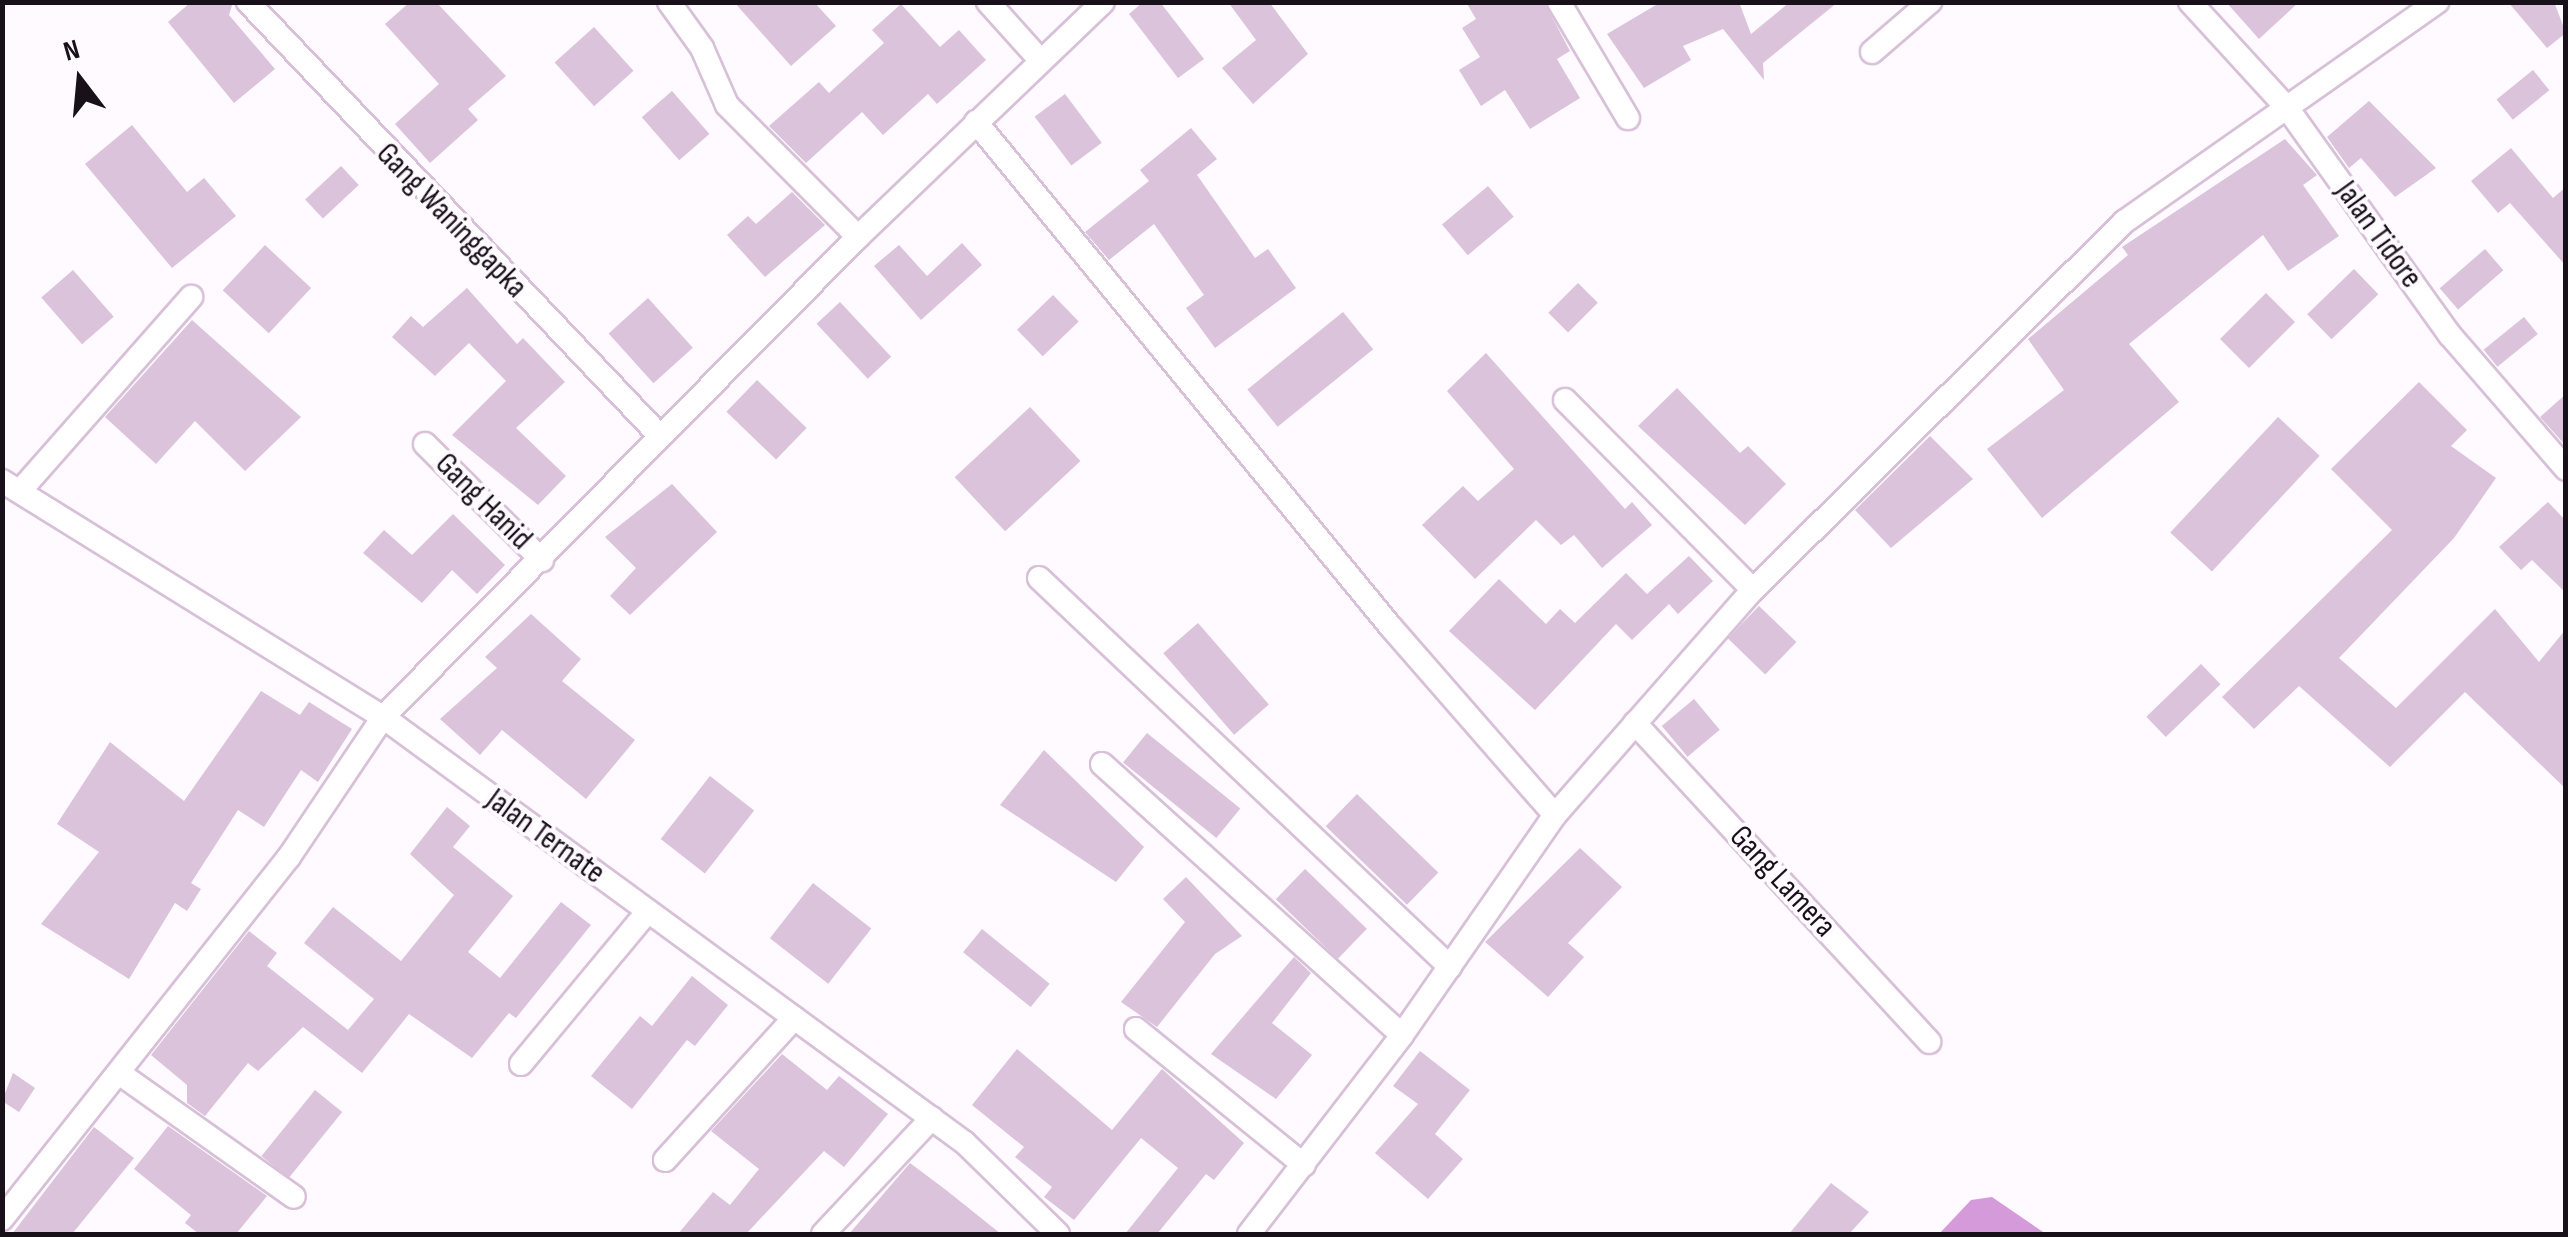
<!DOCTYPE html>
<style>
body{margin:0}
#map{position:relative;width:2568px;height:1237px;overflow:hidden;background:#fefaff;font-family:"Sofia Sans Condensed",sans-serif}
div>[style]{position:absolute}
[style*='--x']{left:calc(var(--x)*1px);top:calc(var(--y)*1px);width:calc(var(--w)*1px);rotate:calc(var(--a)*1deg)}
.water>*{inset:0;background:#d59ada}
.building>*{inset:0;background:#dac3db;transform-origin:0 0}
.roads{filter:drop-shadow(2px 0 #d7c0d8) drop-shadow(-2px 0 #d7c0d8) drop-shadow(0 2px #d7c0d8) drop-shadow(0 -2px #d7c0d8)}
.minor>*{height:22px;margin:-11px;padding:0 11px;transform-origin:11px;border-radius:11px;background:#fff}
span{translate:-50% -50%;white-space:nowrap;text-align:center;line-height:1.15;-webkit-text-stroke:8px #fefaff;paint-order:stroke}
.street-label{font-size:32px;color:#181119}
.frame{position:absolute;inset:0;border:5px solid #181119;pointer-events:none}
.north{position:absolute;left:30px;top:30px;width:100px;height:100px;-webkit-text-stroke:8px #fefaff;paint-order:stroke;rotate:344deg;font-size:28px;font-weight:700;line-height:40px;text-align:center;color:#181119}
.north::after{content:'';display:block;margin:auto;width:35px;height:45px;background:#181119;clip-path:polygon(50% 0,100% 100%,50% 72%,0 100%)}
</style>
<div id="map">
<div class="water">
<div style="clip-path:polygon(1992px 1197px,2046px 1234px,1939px 1234px,1971px 1200px)"></div>
</div>
<div class="building">
<div style="clip-path:polygon(191px 2px,233px 2px,229px 15px,275px 69px,234px 103px,168px 22px)"></div>
<div style="clip-path:polygon(410px 2px,436px 2px,506px 76px,468px 109px,478px 120px,430px 163px,395px 124px,439px 84px,385px 24px)"></div>
<div style="clip-path:polygon(734px 2px,814px 2px,836px 26px,791px 66px)"></div>
<div style="clip-path:polygon(1143px 2px,1160px 2px,1204px 59px,1178px 78px,1129px 14px)"></div>
<div style="clip-path:polygon(1228px 2px,1269px 2px,1308px 54px,1253px 104px,1222px 68px,1256px 40px)"></div>
<div style="clip-path:polygon(1466px 2px,1544px 2px,1570px 51px,1557px 59px,1580px 98px,1530px 129px,1505px 90px,1481px 106px,1459px 70px,1480px 57px,1462px 28px,1476px 19px)"></div>
<div style="clip-path:polygon(1661px 2px,1739px 2px,1751px 34px,1790px 2px,1838px 2px,1763px 63px,1764px 80px,1723px 29px,1683px 46px,1691px 60px,1644px 88px,1607px 34px)"></div>
<div style="clip-path:polygon(2226px 2px,2299px 2px,2259px 39px)"></div>
<div style="clip-path:polygon(2508px 2px,2554px 2px,2566px 33px,2547px 48px)"></div>
<div style="clip-path:polygon(901px 4px,940px 47px,959px 30px,986px 60px,937px 104px,928px 94px,883px 135px,862px 112px,806px 163px,769px 126px,819px 82px,829px 93px,884px 43px,872px 30px)"></div>
<div style="left:594px;top:27px;width:59px;height:53px;rotate:48deg"></div>
<div style="left:2533px;top:70px;width:26px;height:47px;rotate:51deg"></div>
<div style="left:672px;top:91px;width:57px;height:40px;rotate:49deg"></div>
<div style="left:1065px;top:94px;width:61px;height:38px;rotate:53deg"></div>
<div style="clip-path:polygon(2369px 101px,2436px 168px,2395px 197px,2361px 158px,2349px 168px,2327px 137px)"></div>
<div style="clip-path:polygon(132px 125px,187px 192px,204px 178px,236px 216px,172px 268px,85px 164px)"></div>
<div style="clip-path:polygon(1191px 128px,1217px 159px,1197px 175px,1255px 258px,1268px 249px,1296px 288px,1215px 348px,1186px 308px,1204px 295px,1154px 224px,1109px 260px,1085px 232px,1149px 181px,1140px 170px)"></div>
<div style="clip-path:polygon(2285px 139px,2317px 175px,2303px 185px,2339px 236px,2288px 271px,2263px 235px,2129px 344px,2179px 402px,2042px 518px,1987px 449px,2064px 390px,2028px 339px,2128px 255px,2122px 247px)"></div>
<div style="clip-path:polygon(2511px 148px,2553px 198px,2566px 187px,2566px 266px,2510px 203px,2498px 213px,2471px 181px)"></div>
<div style="left:341px;top:166px;width:26px;height:49px;rotate:47deg"></div>
<div style="left:1488px;top:186px;width:40px;height:60px;rotate:50deg"></div>
<div style="clip-path:polygon(792px 192px,825px 225px,765px 277px,727px 235px,748px 216px,756px 224px)"></div>
<div style="clip-path:polygon(962px 243px,982px 265px,921px 320px,874px 266px,899px 245px,927px 276px)"></div>
<div style="left:265px;top:245px;width:63px;height:62px;rotate:43deg"></div>
<div style="left:2485px;top:249px;width:28px;height:60px;rotate:49deg"></div>
<div style="left:2354px;top:269px;width:35px;height:65px;rotate:46deg"></div>
<div style="left:73px;top:270px;width:62px;height:42px;rotate:49deg"></div>
<div style="left:1578px;top:283px;width:28px;height:42px;rotate:45deg"></div>
<div style="clip-path:polygon(467px 288px,517px 344px,523px 338px,565px 382px,516px 428px,566px 476px,538px 505px,452px 435px,506px 381px,469px 343px,435px 376px,392px 337px,411px 316px,423px 327px)"></div>
<div style="left:2266px;top:293px;width:41px;height:65px;rotate:45deg"></div>
<div style="left:1053px;top:295px;width:37px;height:50px;rotate:46deg"></div>
<div style="left:648px;top:298px;width:67px;height:53px;rotate:48deg"></div>
<div style="left:840px;top:302px;width:75px;height:32px;rotate:47deg"></div>
<div style="left:1343px;top:312px;width:48px;height:123px;rotate:51deg"></div>
<div style="left:2524px;top:317px;width:22px;height:52px;rotate:51deg"></div>
<div style="clip-path:polygon(192px 320px,301px 417px,245px 471px,195px 421px,156px 464px,105px 417px)"></div>
<div style="clip-path:polygon(1486px 353px,1625px 509px,1632px 502px,1652px 525px,1602px 568px,1574px 535px,1561px 545px,1536px 520px,1475px 579px,1422px 525px,1463px 486px,1478px 501px,1514px 469px,1447px 391px)"></div>
<div style="left:757px;top:380px;width:69px;height:44px;rotate:44deg"></div>
<div style="clip-path:polygon(2419px 382px,2467px 430px,2451px 446px,2496px 478px,2454px 538px,2339px 658px,2396px 708px,2495px 609px,2539px 662px,2566px 629px,2566px 789px,2465px 692px,2390px 767px,2299px 686px,2254px 729px,2222px 697px,2392px 530px,2331px 469px)"></div>
<div style="clip-path:polygon(1677px 388px,1740px 453px,1748px 446px,1786px 484px,1745px 525px,1638px 426px)"></div>
<div style="clip-path:polygon(2566px 394px,2566px 446px,2540px 417px)"></div>
<div style="left:1030px;top:407px;width:74px;height:103px;rotate:47deg"></div>
<div style="left:2278px;top:417px;width:57px;height:158px;rotate:43deg"></div>
<div style="clip-path:polygon(1930px 436px,1973px 479px,1891px 548px,1855px 510px)"></div>
<div style="clip-path:polygon(672px 484px,717px 532px,630px 615px,610px 596px,636px 568px,605px 537px)"></div>
<div style="clip-path:polygon(2548px 502px,2566px 521px,2566px 593px,2532px 560px,2521px 570px,2499px 547px)"></div>
<div style="clip-path:polygon(453px 514px,505px 565px,477px 594px,452px 570px,422px 603px,363px 553px,384px 530px,412px 555px)"></div>
<div style="clip-path:polygon(1689px 556px,1713px 581px,1678px 614px,1669px 604px,1632px 640px,1616px 624px,1535px 710px,1449px 631px,1499px 579px,1546px 624px,1560px 609px,1575px 623px,1626px 573px,1647px 594px)"></div>
<div style="left:1759px;top:606px;width:52px;height:45px;rotate:44deg"></div>
<div style="clip-path:polygon(531px 614px,581px 659px,562px 681px,635px 740px,586px 799px,502px 730px,480px 755px,440px 719px,497px 668px,485px 657px)"></div>
<div style="left:1198px;top:623px;width:108px;height:46px;rotate:49deg"></div>
<div style="left:2201px;top:664px;width:28px;height:76px;rotate:46deg"></div>
<div style="clip-path:polygon(261px 691px,300px 715px,309px 702px,352px 729px,318px 782px,301px 770px,264px 827px,238px 810px,191px 883px,201px 889px,187px 911px,175px 903px,129px 979px,41px 924px,99px 852px,57px 824px,110px 742px,184px 801px)"></div>
<div style="left:1694px;top:699px;width:40px;height:42px;rotate:50deg"></div>
<div style="left:1147px;top:733px;width:120px;height:38px;rotate:39deg"></div>
<div style="clip-path:polygon(1044px 750px,1144px 847px,1116px 882px,1000px 805px)"></div>
<div style="left:710px;top:776px;width:56px;height:80px;rotate:38deg"></div>
<div style="left:1357px;top:794px;width:113px;height:45px;rotate:44deg"></div>
<div style="clip-path:polygon(447px 807px,470px 826px,453px 847px,513px 896px,468px 952px,500px 978px,561px 902px,591px 925px,516px 1018px,509px 1013px,472px 1058px,409px 1014px,362px 1073px,303px 1027px,258px 1071px,248px 1063px,205px 1116px,187px 1103px,187px 1085px,151px 1055px,249px 931px,277px 953px,267px 966px,348px 1030px,374px 999px,304px 943px,333px 907px,401px 961px,454px 895px,410px 854px)"></div>
<div style="clip-path:polygon(1580px 848px,1622px 887px,1568px 943px,1584px 957px,1548px 997px,1485px 942px)"></div>
<div style="left:1305px;top:869px;width:86px;height:42px;rotate:44deg"></div>
<div style="clip-path:polygon(1186px 877px,1242px 936px,1215px 954px,1157px 1027px,1121px 1002px,1185px 922px,1163px 899px)"></div>
<div style="left:813px;top:883px;width:74px;height:70px;rotate:38deg"></div>
<div style="left:982px;top:929px;width:87px;height:30px;rotate:39deg"></div>
<div style="clip-path:polygon(1294px 957px,1311px 973px,1272px 1023px,1312px 1055px,1276px 1099px,1211px 1054px)"></div>
<div style="clip-path:polygon(692px 976px,728px 1005px,695px 1046px,687px 1040px,632px 1109px,591px 1076px,640px 1016px,652px 1026px)"></div>
<div style="clip-path:polygon(1017px 1049px,1112px 1130px,1162px 1069px,1244px 1143px,1214px 1180px,1206px 1174px,1157px 1234px,1125px 1234px,1178px 1168px,1141px 1138px,1074px 1220px,1044px 1197px,1052px 1187px,1015px 1157px,1024px 1147px,972px 1105px)"></div>
<div style="clip-path:polygon(1420px 1051px,1470px 1090px,1435px 1134px,1463px 1159px,1428px 1199px,1375px 1153px,1418px 1104px,1393px 1086px)"></div>
<div style="clip-path:polygon(782px 1054px,827px 1090px,839px 1076px,888px 1114px,844px 1167px,824px 1151px,746px 1234px,678px 1234px,713px 1192px,730px 1205px,759px 1169px,711px 1131px)"></div>
<div style="clip-path:polygon(13px 1073px,35px 1088px,19px 1112px,2px 1101px)"></div>
<div style="left:315px;top:1090px;width:35px;height:85px;rotate:39deg"></div>
<div style="clip-path:polygon(168px 1126px,267px 1196px,236px 1234px,199px 1234px,185px 1223px,191px 1215px,134px 1169px)"></div>
<div style="clip-path:polygon(94px 1127px,134px 1158px,72px 1234px,12px 1234px)"></div>
<div style="clip-path:polygon(910px 1163px,946px 1190px,1001px 1234px,849px 1234px)"></div>
<div style="clip-path:polygon(1831px 1183px,1869px 1212px,1849px 1234px,1789px 1234px)"></div>
</div>
<div class="roads">
<div class="minor">
<div style="--x:248;--y:2;--w:597;--a:46.49"></div>
<div style="--x:669;--y:2;--w:57;--a:54.3"></div>
<div style="--x:702;--y:48;--w:62;--a:66.3"></div>
<div style="--x:727;--y:105;--w:186;--a:45.2"></div>
<div style="--x:988;--y:2;--w:79;--a:48.1"></div>
<div style="--x:1559;--y:2;--w:135;--a:59.3"></div>
<div style="--x:2190;--y:2;--w:145;--a:47.5"></div>
<div style="--x:2288;--y:109;--w:278;--a:54.4"></div>
<div style="--x:2450;--y:335;--w:177;--a:49.1"></div>
<div style="--x:1872;--y:52;--w:77;--a:-40.8"></div>
<div style="--x:976;--y:122;--w:652;--a:50.6"></div>
<div style="--x:1390;--y:626;--w:251;--a:48.9"></div>
<div style="--x:1565;--y:400;--w:267;--a:45.3"></div>
<div style="--x:425;--y:444;--w:165;--a:44.8"></div>
<div style="--x:2;--y:481;--w:448;--a:31.8"></div>
<div style="--x:383;--y:717;--w:721;--a:36.2"></div>
<div style="--x:965;--y:1143;--w:130;--a:44.4"></div>
<div style="--x:20;--y:491;--w:259;--a:-48.6"></div>
<div style="--x:1039;--y:578;--w:566;--a:43.42"></div>
<div style="--x:1635;--y:723;--w:434;--a:47.3"></div>
<div style="--x:1102;--y:764;--w:404;--a:42.1"></div>
<div style="--x:1136;--y:1029;--w:216;--a:39"></div>
<div style="--x:521;--y:1064;--w:197;--a:-50.3"></div>
<div style="--x:119;--y:1073;--w:214;--a:35.3"></div>
<div style="--x:665;--y:1160;--w:192;--a:-47.7"></div>
<div style="--x:2;--y:1219;--w:462;--a:-51.6"></div>
<div style="--x:289;--y:857;--w:169;--a:-56.1"></div>
<div style="--x:383;--y:717;--w:675;--a:-45.3"></div>
<div style="--x:858;--y:237;--w:339;--a:-43.8"></div>
<div style="--x:823;--y:1234;--w:159;--a:-46.8"></div>
<div style="--x:1249;--y:1234;--w:251;--a:-52.4"></div>
<div style="--x:1402;--y:1035;--w:268;--a:-55.2"></div>
<div style="--x:1555;--y:815;--w:300;--a:-48.7"></div>
<div style="--x:1753;--y:590;--w:523;--a:-44.77"></div>
<div style="--x:2124;--y:222;--w:383;--a:-35.1"></div>
</div>
</div>
<div class="street-label">
<span style="left:451px;top:221px;rotate:46deg">Gang Waninggapka</span>
<span style="left:2378px;top:235px;rotate:54deg">Jalan Tidore</span>
<span style="left:483px;top:502px;rotate:45deg">Gang Hanid</span>
<span style="left:545px;top:837px;rotate:36deg">Jalan Ternate</span>
<span style="left:1782px;top:882px;rotate:47deg">Gang Lamera</span>
</div>
<div class="frame"></div>
<div class="north">N</div>
</div>
